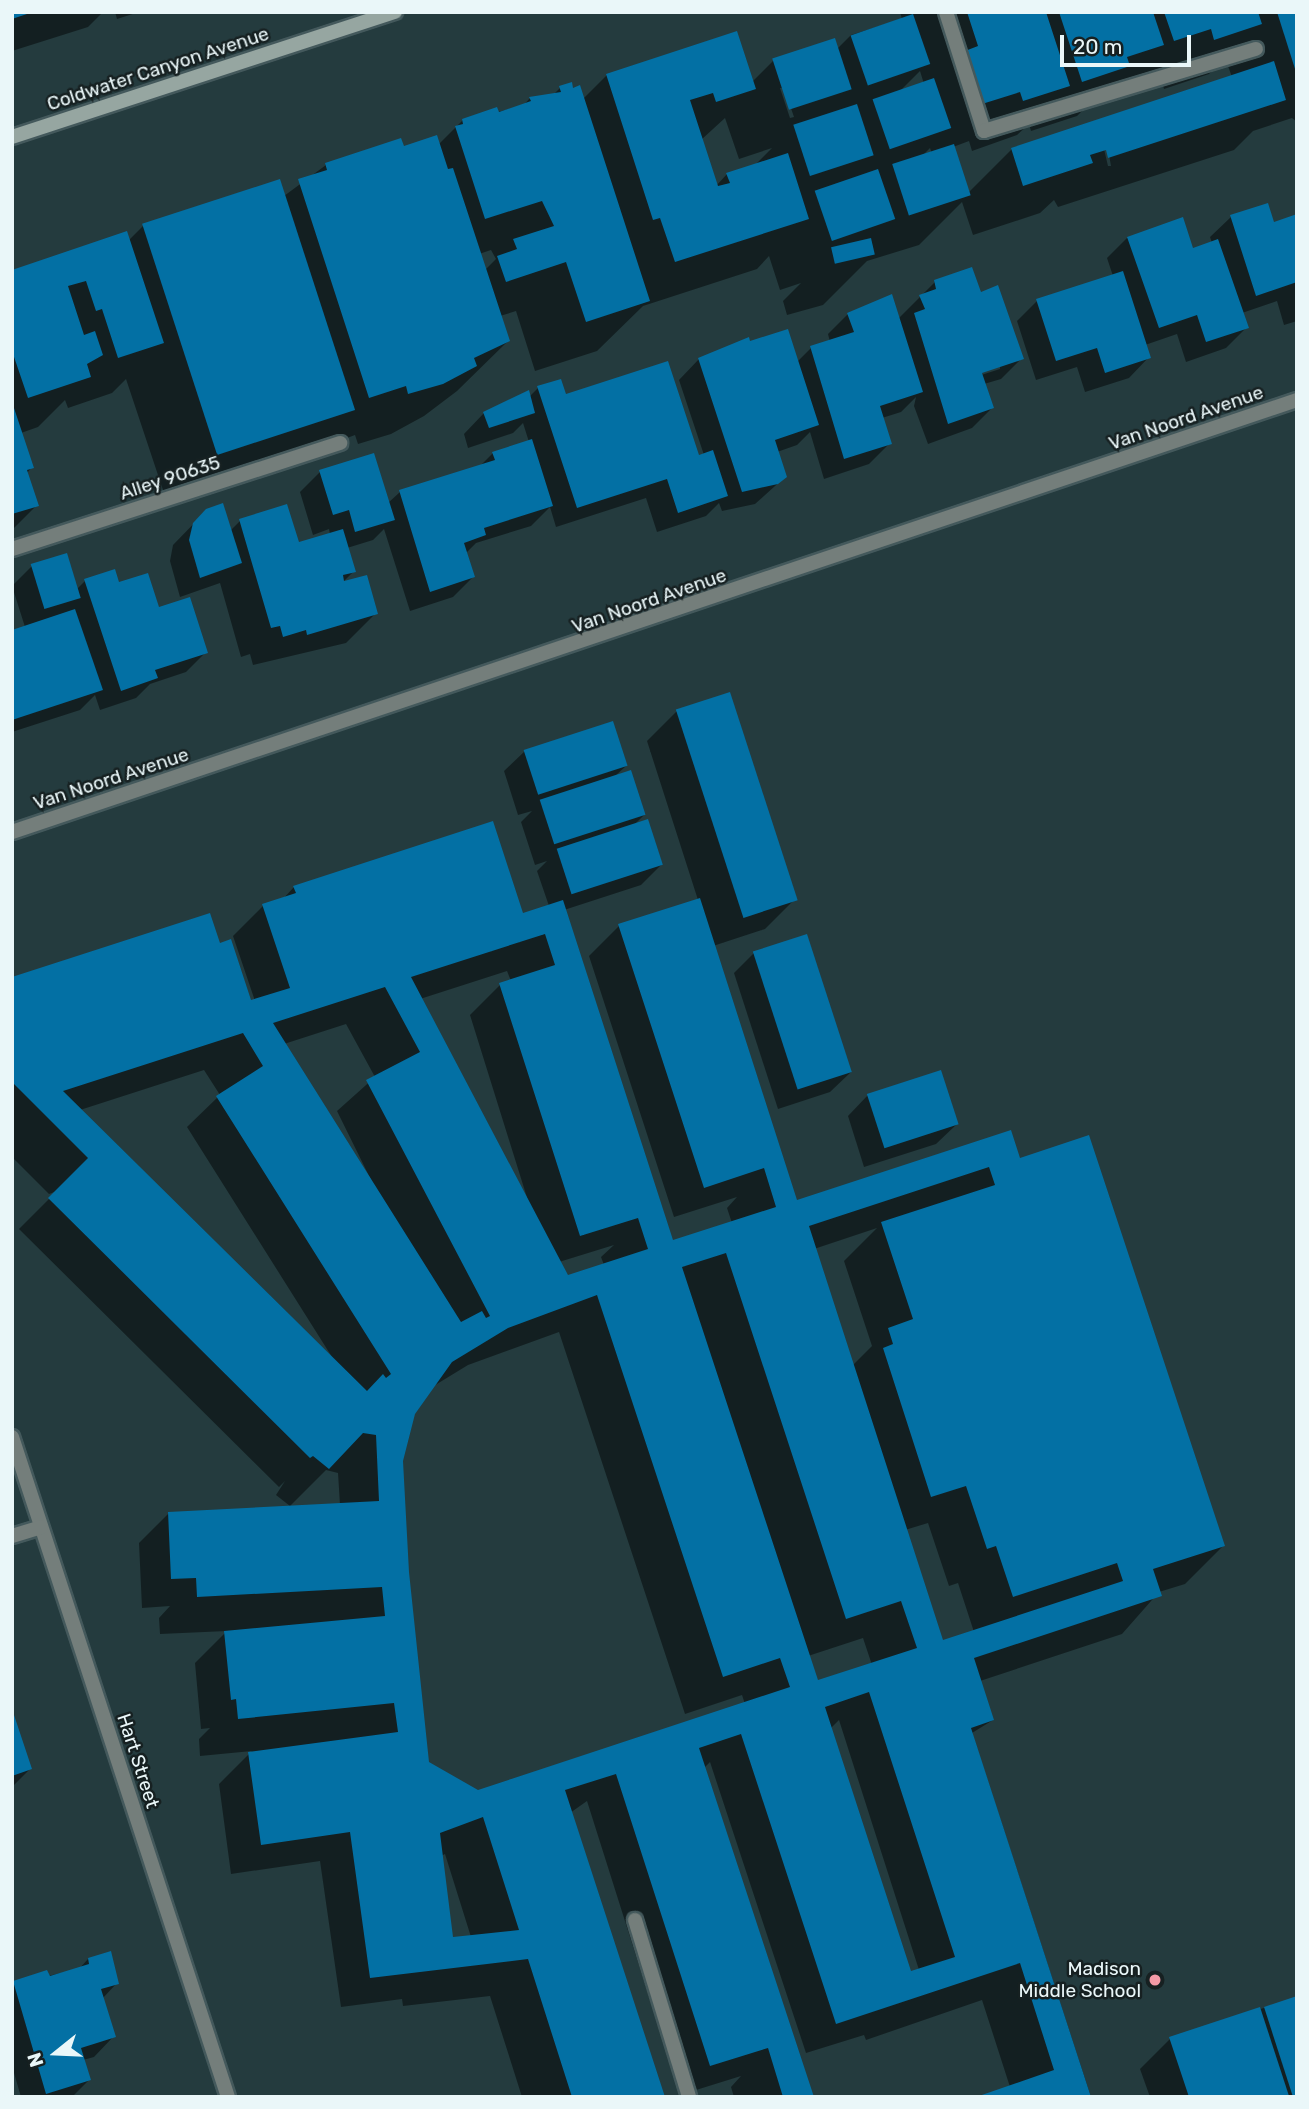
<!DOCTYPE html>
<style>
body{margin:0}
#map{position:relative;width:1309px;height:2109px;overflow:hidden;background:#243b3e;font-family:Rubik,sans-serif}
div>[style]{position:absolute}
[style*='--x']{left:calc(var(--x)*1px);top:calc(var(--y)*1px);width:calc(var(--w)*1px);rotate:calc(var(--a)*1deg)}
.shadow>*{inset:0;background:#0007}
.building>*{inset:0;background:#0370a4;transform-origin:0 0}
.roads{filter:drop-shadow(2px 0 #44595c) drop-shadow(-2px 0 #44595c) drop-shadow(0 2px #44595c) drop-shadow(0 -2px #44595c)}
.lane>*{height:14px;margin:-7px;padding:0 7px;transform-origin:7px;border-radius:7px;background:#747e7b}
.street>*{height:14px;margin:-7px;padding:0 7px;transform-origin:7px;border-radius:7px;background:#747e7b}
.secondary>*{height:14px;margin:-7px;padding:0 7px;transform-origin:7px;border-radius:7px;background:#96a6a1}
.dots>*{width:19px;height:19px;translate:-50% -50%;box-sizing:border-box;border:4px solid #162021;border-radius:50%}
span{translate:-50% -50%;white-space:nowrap;text-align:center;line-height:1.15;-webkit-text-stroke:5px #162021;paint-order:stroke}
.street-label{font-size:19px;color:#eaf7f9}
.poi-label{font-size:19px;color:#eaf7f9}
.right{translate:-100% -50%;text-align:right}
.frame{position:absolute;inset:0;border:14px solid #eaf7f9;pointer-events:none}
.north{position:absolute;left:21px;top:2018px;width:70px;height:70px;-webkit-text-stroke:5px #162021;paint-order:stroke;rotate:252deg;font-size:19px;font-weight:700;line-height:28px;text-align:center;color:#eaf7f9}
.north::after{content:'';display:block;margin:auto;width:24px;height:32px;background:#eaf7f9;clip-path:polygon(50% 0,100% 100%,50% 72%,0 100%)}
.scale{position:absolute;left:1060px;top:35px;width:131px;height:32px;box-sizing:border-box;border:4px solid #eaf7f9;border-top:0;padding-left:9px;font-size:21px;line-height:24px;white-space:nowrap;color:#eaf7f9;-webkit-text-stroke:5px #162021;paint-order:stroke}
</style>
<div id="map">
<div class="shadow">
<div style="clip-path:polygon(12px 12px,103px 12px,88px 27px,12px 51px)"></div>
<div style="clip-path:polygon(115px 12px,139px 12px,117px 19px)"></div>
<div style="clip-path:polygon(evenodd,900px 12px,1297px 12px,1297px 122px,1292px 118px,1253px 131px,1234px 150px,1058px 207px,1054px 200px,1040px 213px,973px 235px,962px 202px,919px 245px,867px 261px,823px 305px,787px 315px,783px 301px,801px 283px,780px 290px,769px 256px,757px 269px,643px 306px,597px 351px,535px 371px,516px 311px,500px 316px,508px 341px,457px 391px,424px 416px,391px 434px,358px 444px,355px 435px,168px 505px,126px 379px,112px 393px,68px 408px,65px 400px,38px 427px,21px 433px,32px 467px,27px 473px,37px 505px,12px 530px,12px 272px,128px 241px,143px 226px,284px 196px,326px 165px,438px 145px,463px 120px,523px 106px,530px 98px,553px 95px,560px 88px,572px 90px,583px 99px,607px 75px,752px 82px,773px 61px,837px 49px,851px 35px,902px 19px,900px 12px,1225px 58px,1232px 77px,1012px 149px,969px 192px,953px 147px,969px 141px,972px 151px,1017px 135px,1029px 124px,1031px 131px,1077px 116px,1092px 101px,1161px 79px,1164px 89px,1209px 74px,1225px 58px,900px 12px,920px 71px,924px 84px,899px 92px,920px 71px,900px 12px,780px 88px,784px 88px,794px 117px,790px 118px,780px 88px,900px 12px,725px 118px,739px 159px,772px 148px,754px 166px,727px 174px,716px 186px,701px 140px,725px 118px,900px 12px,930px 148px,932px 154px,920px 158px,930px 148px,900px 12px,1104px 149px,1108px 149px,1111px 166px,1108px 166px,1104px 149px,900px 12px,491px 250px,496px 259px,485px 270px,479px 254px,491px 250px)"></div>
<div style="clip-path:polygon(1297px 216px,1297px 321px,1284px 325px,1277px 301px,1242px 313px,1247px 327px,1226px 348px,1186px 362px,1177px 334px,1145px 345px,1149px 357px,1129px 378px,1085px 392px,1077px 367px,1036px 380px,1017px 321px,1037px 301px,1113px 276px,1107px 258px,1127px 238px,1192px 250px,1212px 243px,1210px 237px,1231px 217px,1273px 224px)"></div>
<div style="clip-path:polygon(evenodd,935px 282px,980px 294px,1022px 358px,1001px 379px,984px 384px,992px 408px,972px 428px,928px 444px,914px 406px,916px 397px,901px 412px,882px 418px,890px 443px,869px 464px,824px 479px,810px 432px,797px 445px,777px 452px,785px 477px,755px 504px,722px 511px,719px 503px,706px 516px,657px 532px,646px 498px,556px 527px,550px 507px,531px 526px,476px 543px,466px 553px,473px 577px,453px 597px,410px 611px,384px 529px,373px 540px,347px 548px,354px 571px,341px 584px,376px 613px,346px 643px,253px 665px,250px 654px,241px 657px,220px 583px,180px 597px,170px 561px,173px 545px,207px 510px,230px 531px,240px 521px,297px 544px,330px 534px,329px 529px,313px 535px,300px 492px,320px 472px,388px 503px,400px 492px,479px 467px,493px 453px,529px 442px,523px 423px,513px 433px,468px 448px,464px 434px,484px 413px,529px 397px,538px 388px,698px 457px,704px 455px,679px 380px,699px 359px,749px 343px,797px 362px,811px 348px,830px 342px,828px 334px,848px 314px,898px 319px,935px 282px,1000px 365px,1000px 369px,975px 377px,973px 374px,1000px 365px)"></div>
<div style="clip-path:polygon(32px 566px,77px 589px,85px 581px,118px 585px,158px 609px,206px 652px,186px 672px,150px 684px,136px 698px,100px 710px,95px 695px,80px 710px,12px 732px,12px 632px,25px 627px,12px 586px)"></div>
<div style="clip-path:polygon(evenodd,677px 711px,795px 899px,765px 929px,713px 946px,796px 1202px,1019px 1160px,1223px 1546px,1185px 1584px,1159px 1592px,1122px 1634px,980px 1681px,993px 1720px,972px 1733px,1091px 2097px,1010px 2087px,982px 2000px,866px 2040px,864px 2035px,806px 2053px,710px 1762px,704px 1768px,812px 2097px,734px 2097px,731px 2087px,741px 2076px,680px 2095px,587px 1801px,570px 1813px,664px 2097px,522px 2097px,490px 1996px,403px 2006px,402px 1999px,341px 2007px,320px 1861px,231px 1874px,219px 1784px,252px 1751px,200px 1756px,199px 1739px,210px 1728px,201px 1729px,195px 1663px,227px 1631px,160px 1634px,159px 1618px,170px 1606px,142px 1608px,139px 1543px,169px 1513px,340px 1505px,338px 1473px,326px 1470px,290px 1506px,276px 1495px,285px 1481px,279px 1487px,19px 1229px,57px 1191px,49px 1194px,12px 1157px,12px 979px,219px 945px,250px 1003px,255px 1001px,233px 936px,263px 906px,282px 900px,294px 887px,522px 915px,549px 906px,537px 871px,547px 861px,535px 865px,521px 822px,532px 811px,518px 815px,504px 771px,525px 751px,626px 766px,614px 777px,644px 815px,634px 825px,661px 865px,641px 885px,564px 910px,672px 1242px,732px 1223px,727px 1208px,737px 1197px,674px 1217px,589px 956px,619px 926px,698px 900px,647px 741px,677px 711px,507px 971px,511px 981px,500px 985px,470px 1015px,529px 1204px,420px 999px,507px 971px,677px 711px,346px 1024px,375px 1077px,337px 1111px,374px 1186px,284px 1044px,346px 1024px,677px 711px,204px 1070px,220px 1095px,187px 1127px,332px 1357px,80px 1110px,204px 1070px,677px 711px,877px 1228px,844px 1261px,872px 1346px,852px 1366px,814px 1249px,877px 1228px,677px 711px,614px 1245px,601px 1257px,604px 1265px,567px 1277px,559px 1262px,614px 1245px,677px 711px,559px 1332px,685px 1714px,742px 1695px,745px 1704px,478px 1792px,427px 1763px,407px 1572px,402px 1461px,413px 1413px,432px 1387px,468px 1365px,559px 1332px,677px 711px,928px 1523px,949px 1586px,958px 1583px,974px 1632px,942px 1642px,905px 1530px,928px 1523px,677px 711px,863px 1638px,872px 1665px,817px 1683px,808px 1656px,863px 1638px,677px 711px,839px 1720px,919px 1970px,909px 1973px,831px 1728px,839px 1720px,677px 711px,445px 1854px,471px 1937px,452px 1939px,441px 1856px,445px 1854px)"></div>
<div style="clip-path:polygon(754px 953px,851px 1072px,830px 1092px,778px 1109px,734px 973px)"></div>
<div style="clip-path:polygon(868px 1095px,957px 1124px,936px 1144px,864px 1167px,848px 1116px)"></div>
<div style="clip-path:polygon(12px 1719px,30px 1769px,12px 1787px)"></div>
<div style="clip-path:polygon(88px 1959px,117px 1983px,102px 1999px,114px 2036px,94px 2057px,83px 2060px,89px 2080px,72px 2097px,21px 2097px,12px 2066px,12px 1984px,79px 1969px)"></div>
<div style="clip-path:polygon(1297px 1997px,1297px 2097px,1150px 2097px,1140px 2069px,1170px 2039px)"></div>
</div>
<div class="building">
<div style="clip-path:polygon(12px 12px,26px 12px,27px 14px,12px 19px)"></div>
<div style="clip-path:polygon(967px 12px,1046px 12px,1070px 86px,1023px 101px,1020px 92px,982px 104px,965px 51px,978px 46px)"></div>
<div style="clip-path:polygon(1059px 12px,1153px 12px,1164px 45px,1127px 57px,1130px 66px,1082px 82px)"></div>
<div style="clip-path:polygon(1164px 12px,1258px 12px,1262px 24px,1214px 40px,1211px 29px,1174px 41px)"></div>
<div style="clip-path:polygon(1277px 12px,1297px 12px,1297px 72px,1296px 72px)"></div>
<div style="left:913px;top:14px;width:53px;height:66px;rotate:71deg"></div>
<div style="clip-path:polygon(737px 31px,756px 89px,716px 102px,713px 93px,690px 100px,718px 186px,730px 183px,726px 173px,788px 153px,809px 219px,675px 262px,660px 218px,653px 220px,606px 74px)"></div>
<div style="left:835px;top:38px;width:54px;height:66px;rotate:72deg"></div>
<div style="clip-path:polygon(1274px 61px,1286px 100px,1108px 158px,1106px 150px,1090px 155px,1093px 163px,1023px 186px,1011px 148px)"></div>
<div style="left:934px;top:78px;width:53px;height:65px;rotate:71deg"></div>
<div style="clip-path:polygon(572px 82px,573px 88px,580px 85px,650px 301px,586px 322px,566px 262px,506px 282px,497px 256px,517px 249px,513px 239px,554px 226px,542px 201px,485px 219px,455px 126px,463px 124px,462px 119px,497px 107px,499px 112px,531px 101px,529px 97px,561px 92px,559px 86px)"></div>
<div style="left:857px;top:104px;width:54px;height:67px;rotate:72deg"></div>
<div style="clip-path:polygon(437px 135px,448px 169px,453px 168px,510px 341px,474px 358px,477px 366px,443px 384px,408px 394px,406px 386px,369px 398px,298px 179px,327px 170px,325px 163px,401px 138px,404px 146px)"></div>
<div style="left:954px;top:144px;width:54px;height:65px;rotate:72deg"></div>
<div style="left:878px;top:169px;width:53px;height:67px;rotate:71deg"></div>
<div style="left:280px;top:179px;width:243px;height:145px;rotate:72deg"></div>
<div style="clip-path:polygon(1268px 203px,1274px 222px,1297px 214px,1297px 282px,1256px 296px,1230px 215px)"></div>
<div style="clip-path:polygon(1183px 217px,1193px 248px,1218px 239px,1249px 328px,1206px 342px,1197px 315px,1159px 328px,1127px 237px)"></div>
<div style="clip-path:polygon(127px 231px,164px 343px,118px 358px,102px 309px,96px 311px,86px 281px,68px 286px,84px 335px,95px 331px,103px 355px,87px 364px,91px 377px,28px 398px,12px 351px,12px 270px)"></div>
<div style="left:871px;top:238px;width:17px;height:41px;rotate:77deg"></div>
<div style="clip-path:polygon(972px 267px,981px 292px,998px 285px,1024px 359px,982px 373px,994px 408px,948px 424px,914px 313px,925px 309px,919px 295px,936px 289px,934px 280px)"></div>
<div style="clip-path:polygon(1123px 271px,1151px 358px,1105px 373px,1097px 348px,1056px 361px,1036px 299px)"></div>
<div style="clip-path:polygon(892px 294px,923px 392px,880px 406px,892px 444px,844px 459px,810px 346px,854px 332px,847px 313px)"></div>
<div style="clip-path:polygon(788px 329px,819px 425px,775px 440px,787px 477px,778px 484px,742px 492px,698px 358px,749px 337px,750px 341px)"></div>
<div style="clip-path:polygon(668px 361px,699px 455px,713px 450px,728px 496px,678px 513px,667px 479px,577px 508px,537px 386px,561px 379px,566px 394px)"></div>
<div style="clip-path:polygon(529px 390px,535px 413px,489px 428px,483px 412px)"></div>
<div style="clip-path:polygon(12px 402px,34px 468px,27px 470px,39px 506px,12px 514px)"></div>
<div style="clip-path:polygon(532px 439px,553px 506px,484px 528px,486px 535px,464px 543px,475px 577px,430px 592px,399px 490px,495px 460px,492px 452px)"></div>
<div style="clip-path:polygon(374px 453px,395px 520px,355px 532px,349px 510px,333px 515px,319px 470px)"></div>
<div style="clip-path:polygon(223px 503px,242px 563px,200px 578px,189px 540px,193px 523px,206px 509px)"></div>
<div style="clip-path:polygon(287px 504px,299px 542px,343px 529px,356px 572px,343px 575px,344px 581px,367px 575px,378px 614px,307px 635px,306px 630px,283px 637px,280px 626px,271px 628px,239px 519px)"></div>
<div style="left:67px;top:553px;width:47px;height:38px;rotate:73deg"></div>
<div style="clip-path:polygon(115px 569px,119px 582px,148px 573px,159px 607px,190px 597px,208px 653px,155px 670px,158px 678px,121px 691px,84px 579px)"></div>
<div style="clip-path:polygon(75px 609px,103px 690px,12px 720px,12px 630px)"></div>
<div style="left:730px;top:692px;width:219px;height:57px;rotate:72deg"></div>
<div style="left:613px;top:721px;width:47px;height:94px;rotate:72deg"></div>
<div style="left:631px;top:770px;width:47px;height:96px;rotate:72deg"></div>
<div style="left:648px;top:819px;width:48px;height:96px;rotate:72deg"></div>
<div style="clip-path:polygon(evenodd,493px 821px,523px 913px,563px 900px,673px 1240px,776px 1207px,764px 1168px,704px 1188px,618px 924px,700px 898px,797px 1200px,1011px 1130px,1020px 1158px,1089px 1135px,1225px 1546px,1153px 1569px,1162px 1596px,974px 1658px,994px 1720px,971px 1728px,1091px 2097px,976px 2097px,1054px 2070px,1020px 1963px,836px 2024px,741px 1734px,699px 1748px,814px 2097px,783px 2097px,768px 2048px,710px 2066px,616px 1774px,565px 1790px,665px 2097px,572px 2097px,528px 1959px,370px 1978px,350px 1832px,261px 1845px,248px 1752px,398px 1732px,394px 1703px,238px 1719px,236px 1699px,231px 1700px,224px 1631px,385px 1616px,382px 1587px,197px 1597px,196px 1578px,171px 1579px,168px 1512px,379px 1501px,376px 1435px,363px 1433px,329px 1469px,313px 1456px,310px 1458px,48px 1198px,88px 1158px,13px 1083px,12px 977px,210px 913px,220px 943px,231px 939px,251px 1000px,290px 988px,262px 904px,296px 893px,293px 886px,493px 821px,545px 934px,555px 965px,499px 983px,580px 1236px,638px 1218px,648px 1249px,568px 1275px,411px 977px,545px 934px,493px 821px,385px 987px,420px 1052px,366px 1080px,490px 1316px,486px 1318px,482px 1311px,461px 1322px,273px 1023px,385px 987px,493px 821px,243px 1033px,263px 1066px,216px 1096px,391px 1374px,386px 1378px,383px 1374px,367px 1391px,63px 1091px,243px 1033px,493px 821px,989px 1167px,995px 1185px,881px 1222px,913px 1319px,888px 1328px,893px 1344px,883px 1348px,931px 1497px,966px 1486px,987px 1549px,996px 1546px,1013px 1597px,1117px 1563px,1123px 1581px,943px 1640px,809px 1226px,989px 1167px,493px 821px,726px 1253px,846px 1619px,901px 1601px,917px 1648px,818px 1680px,682px 1267px,726px 1253px,493px 821px,597px 1295px,723px 1677px,780px 1658px,790px 1687px,478px 1790px,429px 1762px,409px 1572px,403px 1461px,415px 1414px,452px 1362px,508px 1328px,597px 1295px,493px 821px,869px 1692px,955px 1957px,911px 1971px,825px 1707px,869px 1692px,493px 821px,483px 1817px,519px 1930px,453px 1937px,440px 1833px,483px 1817px)"></div>
<div style="left:807px;top:934px;width:145px;height:57px;rotate:72deg"></div>
<div style="left:941px;top:1070px;width:57px;height:78px;rotate:72deg"></div>
<div style="clip-path:polygon(12px 1709px,32px 1769px,12px 1776px)"></div>
<div style="clip-path:polygon(111px 1951px,119px 1984px,101px 1989px,116px 2037px,81px 2048px,91px 2080px,46px 2094px,13px 1981px,47px 1970px,50px 1976px,89px 1964px,88px 1958px)"></div>
<div style="clip-path:polygon(1297px 1996px,1297px 2096px,1293px 2097px,1264px 2007px)"></div>
<div style="clip-path:polygon(1260px 2007px,1289px 2096px,1189px 2097px,1169px 2037px)"></div>
</div>
<div class="roads">
<div class="lane">
<div style="--x:946;--y:12;--w:125;--a:72.3"></div>
<div style="--x:984;--y:131;--w:284;--a:-16.8"></div>
<div style="--x:12;--y:549;--w:345;--a:-17.9"></div>
<div style="--x:635;--y:1920;--w:185;--a:73"></div>
</div>
<div class="street">
<div style="--x:12;--y:832;--w:1356;--a:-18.58"></div>
<div style="--x:12;--y:1437;--w:694;--a:71.88"></div>
<div style="--x:12;--y:1536;--w:30;--a:-17"></div>
</div>
<div class="secondary">
<div style="--x:12;--y:137;--w:403;--a:-18.1"></div>
</div>
</div>
<div class="dots">
<div style="left:1155px;top:1980px;background:#f49aa6"></div>
</div>
<div class="street-label">
<span style="left:158px;top:69px;rotate:-18deg">Coldwater Canyon Avenue</span>
<span style="left:1186px;top:418px;rotate:-19deg">Van Noord Avenue</span>
<span style="left:170px;top:478px;rotate:-18deg">Alley 90635</span>
<span style="left:649px;top:601px;rotate:-19deg">Van Noord Avenue</span>
<span style="left:111px;top:779px;rotate:-18deg">Van Noord Avenue</span>
<span style="left:138px;top:1761px;rotate:72deg">Hart Street</span>
</div>
<div class="poi-label">
<span class="right" style="left:1141px;top:1980px">Madison<br>Middle School</span>
</div>
<div class="frame"></div>
<div class="north">N</div>
<div class="scale">20 m</div>
</div>
